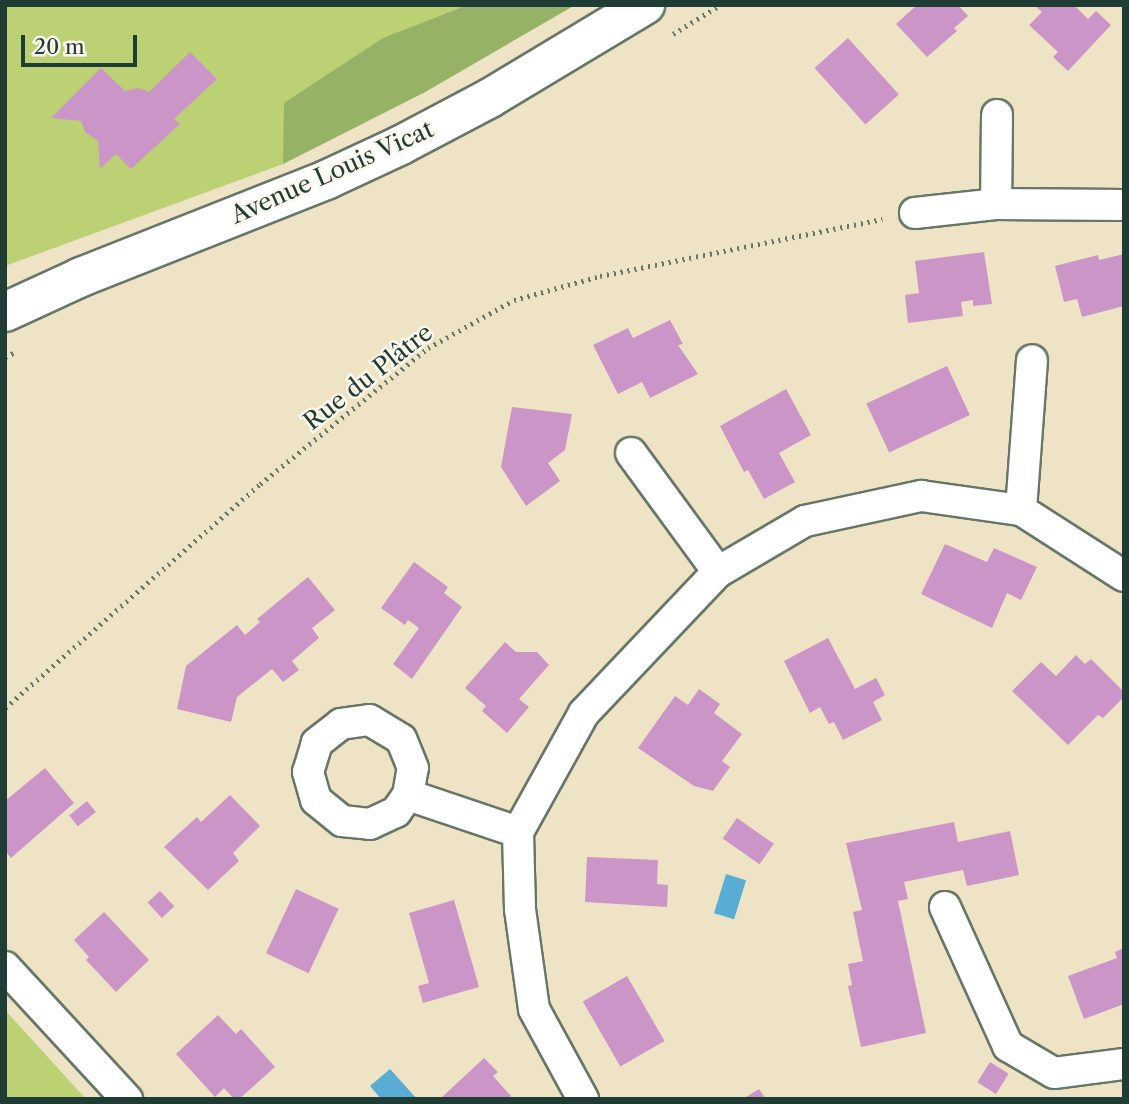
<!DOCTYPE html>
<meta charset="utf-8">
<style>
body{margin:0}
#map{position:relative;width:1129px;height:1104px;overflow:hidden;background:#eee4c5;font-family:"Libre Caslon Text",serif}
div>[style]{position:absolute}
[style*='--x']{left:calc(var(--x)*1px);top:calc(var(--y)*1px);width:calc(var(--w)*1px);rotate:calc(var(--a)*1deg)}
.green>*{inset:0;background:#bcd074}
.forest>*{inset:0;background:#95b266}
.water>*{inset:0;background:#59acd4;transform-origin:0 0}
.building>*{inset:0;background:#cb95c8;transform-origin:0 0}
.path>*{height:4.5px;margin-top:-2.25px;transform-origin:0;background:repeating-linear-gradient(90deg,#677767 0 2px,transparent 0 7px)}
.roads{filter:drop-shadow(2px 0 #677767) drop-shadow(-2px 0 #677767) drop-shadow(0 2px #677767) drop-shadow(0 -2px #677767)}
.street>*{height:30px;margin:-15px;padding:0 15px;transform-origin:15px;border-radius:15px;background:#fff}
.secondary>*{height:38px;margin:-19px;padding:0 19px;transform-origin:19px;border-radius:19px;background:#fff}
span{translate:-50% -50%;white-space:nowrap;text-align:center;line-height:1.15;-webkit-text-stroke:5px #fbf7ec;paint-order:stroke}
.street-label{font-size:24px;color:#1f3d34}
.frame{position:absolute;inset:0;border:7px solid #1f3d34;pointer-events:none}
.scale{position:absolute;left:21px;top:35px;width:116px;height:32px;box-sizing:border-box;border:4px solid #1f3d34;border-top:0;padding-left:9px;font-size:21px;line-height:24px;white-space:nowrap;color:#1f3d34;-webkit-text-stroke:5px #fbf7ec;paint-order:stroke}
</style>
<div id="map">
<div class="green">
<div style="clip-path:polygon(5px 5px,575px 5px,425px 92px,283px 164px,5px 266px)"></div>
<div style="clip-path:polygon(5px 1010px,86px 1099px,5px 1099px)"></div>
</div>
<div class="forest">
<div style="clip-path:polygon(468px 5px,575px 5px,425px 92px,283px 164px,284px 103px,383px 38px)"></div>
</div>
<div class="water">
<div style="left:726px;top:874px;width:21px;height:41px;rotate:17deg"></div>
<div style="clip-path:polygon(390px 1069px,417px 1099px,381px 1099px,370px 1086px)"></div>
</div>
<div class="building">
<div style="clip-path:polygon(917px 5px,958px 5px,968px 16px,954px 28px,957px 31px,927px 57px,896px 24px)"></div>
<div style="clip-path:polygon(1034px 5px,1074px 5px,1088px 19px,1096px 11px,1111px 25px,1068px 71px,1053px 57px,1058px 52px,1029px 25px,1042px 12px)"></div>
<div style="left:848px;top:38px;width:76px;height:45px;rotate:48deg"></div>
<div style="clip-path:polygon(190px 52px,217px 79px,174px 119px,180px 124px,131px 169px,116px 154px,100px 169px,98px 141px,85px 132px,81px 121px,51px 118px,101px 68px,125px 91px,138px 88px,149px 92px)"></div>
<div style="clip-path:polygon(984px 252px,992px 304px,973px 306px,973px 300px,961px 302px,963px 316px,908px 323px,905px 295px,919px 293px,915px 261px)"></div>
<div style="clip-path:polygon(1124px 254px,1124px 306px,1082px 317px,1077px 299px,1064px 302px,1055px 266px,1098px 255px,1099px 260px)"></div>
<div style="clip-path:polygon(670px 320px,683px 344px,678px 345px,698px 374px,650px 398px,642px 382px,618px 394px,593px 345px,628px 328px,633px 338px)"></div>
<div style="left:947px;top:366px;width:54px;height:89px;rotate:65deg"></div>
<div style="clip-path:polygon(786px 389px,811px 435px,779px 453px,795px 482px,764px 499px,748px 470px,744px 472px,720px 426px)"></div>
<div style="clip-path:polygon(512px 407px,572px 414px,565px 450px,548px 463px,560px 481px,526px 506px,501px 467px)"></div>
<div style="clip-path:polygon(945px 544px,987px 562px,994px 548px,1037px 567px,1021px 600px,1007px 593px,992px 628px,921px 594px)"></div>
<div style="clip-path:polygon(414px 562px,448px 587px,444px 593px,462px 607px,412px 679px,393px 664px,419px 628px,408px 620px,405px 625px,381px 608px)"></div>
<div style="clip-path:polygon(308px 577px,335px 610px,312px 628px,319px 638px,292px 661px,299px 670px,283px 682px,272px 669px,237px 697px,231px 722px,177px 709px,186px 666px,237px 625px,245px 635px,260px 622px,257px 619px)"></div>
<div style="clip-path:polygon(828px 638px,855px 689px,876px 678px,885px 695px,873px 702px,882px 720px,843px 740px,834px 722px,829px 724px,820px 707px,810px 713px,784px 661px)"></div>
<div style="clip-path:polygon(505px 642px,516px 652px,537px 652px,549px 665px,519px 699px,529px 707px,507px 733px,482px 711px,486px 706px,465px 688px)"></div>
<div style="clip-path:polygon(1076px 655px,1085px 664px,1091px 659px,1124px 692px,1124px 697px,1103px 718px,1098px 715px,1068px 745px,1012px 691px,1041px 662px,1056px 676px)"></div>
<div style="clip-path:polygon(699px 689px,720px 704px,714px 713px,742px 734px,722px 761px,730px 767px,713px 791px,694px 786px,638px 748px,675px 696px,688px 705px)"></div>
<div style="clip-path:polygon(45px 768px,74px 803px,11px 858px,5px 851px,5px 801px)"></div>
<div style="clip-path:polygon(230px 795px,260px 826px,233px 853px,239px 861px,208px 890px,164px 847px,197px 817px,201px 822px)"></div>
<div style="left:87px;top:801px;width:14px;height:23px;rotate:51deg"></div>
<div style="left:737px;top:818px;width:45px;height:25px;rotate:35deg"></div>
<div style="clip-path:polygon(954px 822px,958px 842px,1010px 831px,1019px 875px,967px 886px,963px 870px,904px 882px,908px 899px,898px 901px,926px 1033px,861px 1047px,848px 986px,852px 985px,848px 964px,863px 961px,853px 912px,862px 910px,846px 843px)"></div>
<div style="clip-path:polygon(587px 857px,658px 860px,657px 884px,668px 885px,667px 907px,585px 902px)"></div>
<div style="left:296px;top:889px;width:47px;height:71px;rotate:25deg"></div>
<div style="left:160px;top:891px;width:21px;height:17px;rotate:47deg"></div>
<div style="clip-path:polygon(454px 900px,479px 987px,423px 1003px,418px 986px,429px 983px,409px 913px)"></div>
<div style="clip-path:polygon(104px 912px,149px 960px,116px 992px,86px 960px,89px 957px,74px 940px)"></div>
<div style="clip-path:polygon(1124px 948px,1124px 1004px,1084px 1019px,1068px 976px,1117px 958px,1115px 952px)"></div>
<div style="left:627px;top:976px;width:75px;height:51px;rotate:60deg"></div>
<div style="clip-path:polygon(218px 1015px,236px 1034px,241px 1029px,275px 1067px,239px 1099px,234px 1099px,224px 1088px,215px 1097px,176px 1054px)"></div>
<div style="clip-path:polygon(484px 1058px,498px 1072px,493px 1076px,511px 1096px,507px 1099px,440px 1099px)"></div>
<div style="left:990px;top:1062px;width:22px;height:24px;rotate:32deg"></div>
<div style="clip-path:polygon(759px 1089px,766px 1099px,743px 1099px)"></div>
</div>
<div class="path">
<div style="--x:673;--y:34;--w:55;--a:-31.7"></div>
<div style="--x:5;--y:357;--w:11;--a:-27"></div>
<div style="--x:5;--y:708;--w:339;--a:-41.3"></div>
<div style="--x:260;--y:484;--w:216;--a:-39"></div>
<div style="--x:428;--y:348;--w:98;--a:-29.2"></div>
<div style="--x:514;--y:300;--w:89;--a:-15.6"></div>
<div style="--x:600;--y:276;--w:288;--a:-11.4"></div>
</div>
<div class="roads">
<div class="street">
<div style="--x:997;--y:115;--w:89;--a:90.6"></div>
<div style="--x:996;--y:204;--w:128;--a:0.4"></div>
<div style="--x:915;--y:213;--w:81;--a:-6.3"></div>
<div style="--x:631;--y:453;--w:147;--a:53.8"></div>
<div style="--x:1021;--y:510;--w:150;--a:-85.8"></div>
<div style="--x:408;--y:795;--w:27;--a:-80"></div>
<div style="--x:413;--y:768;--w:31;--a:-112"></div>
<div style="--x:401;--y:739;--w:37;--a:-149"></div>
<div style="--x:369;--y:720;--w:28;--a:172"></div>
<div style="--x:341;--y:724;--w:31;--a:142"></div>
<div style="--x:317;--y:743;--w:30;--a:107"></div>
<div style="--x:308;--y:772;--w:29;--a:74"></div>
<div style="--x:316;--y:800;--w:33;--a:39"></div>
<div style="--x:342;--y:821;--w:28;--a:6"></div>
<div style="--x:370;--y:824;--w:29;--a:-25"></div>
<div style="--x:396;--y:812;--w:21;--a:-55"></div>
<div style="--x:408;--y:795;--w:116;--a:18.6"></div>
<div style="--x:945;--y:907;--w:153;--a:65.6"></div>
<div style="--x:1008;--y:1046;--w:53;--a:30.4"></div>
<div style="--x:1054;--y:1073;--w:71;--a:-7.3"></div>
<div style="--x:5;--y:967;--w:180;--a:47.3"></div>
<div style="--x:583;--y:1099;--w:102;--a:-118.6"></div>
<div style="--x:534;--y:1009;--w:101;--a:-98"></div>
<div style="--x:520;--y:909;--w:77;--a:-91.5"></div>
<div style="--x:518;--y:832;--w:136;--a:-61"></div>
<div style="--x:584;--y:713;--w:195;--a:-46.5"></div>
<div style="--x:718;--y:572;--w:101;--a:-30.4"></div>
<div style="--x:805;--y:521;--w:119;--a:-12.2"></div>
<div style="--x:921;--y:496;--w:101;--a:8"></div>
<div style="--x:1021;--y:510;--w:122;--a:32.7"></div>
</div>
<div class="secondary">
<div style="--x:5;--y:312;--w:84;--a:-24.7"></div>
<div style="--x:81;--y:277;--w:264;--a:-21.6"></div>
<div style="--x:326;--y:180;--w:83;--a:-25"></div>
<div style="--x:401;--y:145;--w:101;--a:-27.8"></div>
<div style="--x:490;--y:98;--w:181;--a:-31"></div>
</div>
</div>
<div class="street-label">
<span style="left:332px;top:172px;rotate:-24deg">Avenue Louis Vicat</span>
<span style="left:368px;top:377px;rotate:-38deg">Rue du Plâtre</span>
</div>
<div class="frame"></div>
<div class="scale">20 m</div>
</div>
